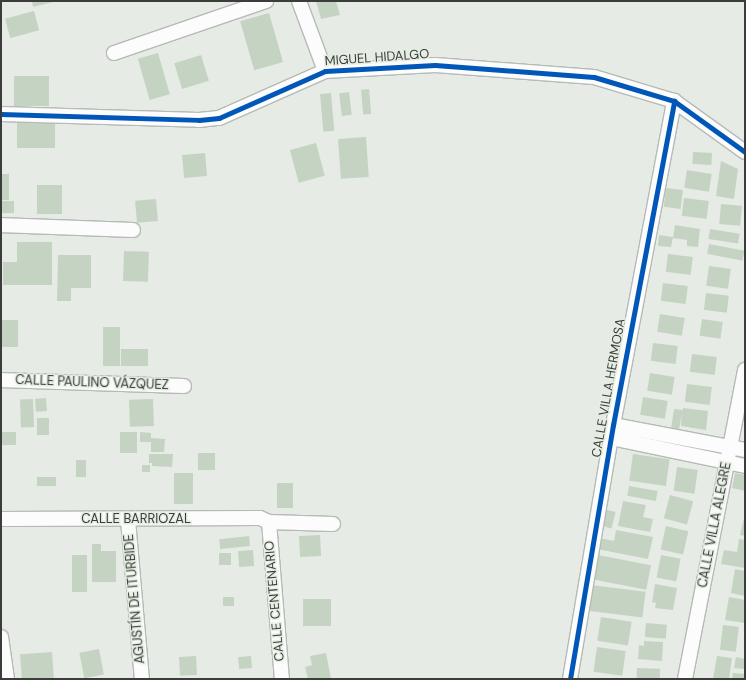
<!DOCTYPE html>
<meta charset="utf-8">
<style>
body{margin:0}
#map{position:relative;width:746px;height:680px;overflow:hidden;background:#e6ebe6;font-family:"DM Sans",sans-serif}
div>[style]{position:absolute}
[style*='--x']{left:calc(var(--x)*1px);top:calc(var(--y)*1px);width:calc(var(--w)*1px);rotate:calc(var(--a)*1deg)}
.building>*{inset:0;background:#c5d4c2;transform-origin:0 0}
.roads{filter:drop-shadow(1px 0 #b6bab6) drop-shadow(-1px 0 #b6bab6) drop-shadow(0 1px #b6bab6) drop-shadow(0 -1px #b6bab6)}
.minor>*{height:14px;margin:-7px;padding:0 7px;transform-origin:7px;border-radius:7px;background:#fbfcfb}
.cycleway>*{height:5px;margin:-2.5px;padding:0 2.5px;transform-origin:2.5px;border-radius:2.5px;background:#0057b8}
span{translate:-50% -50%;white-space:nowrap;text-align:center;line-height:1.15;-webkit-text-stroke:3px #e5eee3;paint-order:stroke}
.street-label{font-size:13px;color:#3a3d39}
.frame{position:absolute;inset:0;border:2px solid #3a3d39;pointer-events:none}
</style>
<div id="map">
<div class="building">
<div style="clip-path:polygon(32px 1px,53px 1px,53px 2px,33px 7px)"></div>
<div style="clip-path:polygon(316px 1px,336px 1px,340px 15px,321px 19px)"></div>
<div style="left:34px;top:11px;width:20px;height:30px;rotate:75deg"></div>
<div style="left:269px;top:13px;width:51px;height:30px;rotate:74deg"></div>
<div style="left:158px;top:53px;width:43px;height:21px;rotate:74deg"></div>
<div style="left:201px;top:55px;width:27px;height:28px;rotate:73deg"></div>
<div style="left:14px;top:76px;width:35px;height:30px"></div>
<div style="left:369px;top:89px;width:25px;height:8px;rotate:85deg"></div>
<div style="left:349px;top:92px;width:23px;height:10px;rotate:83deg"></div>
<div style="left:331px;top:93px;width:38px;height:11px;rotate:85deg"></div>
<div style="left:17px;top:122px;width:38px;height:26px"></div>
<div style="left:366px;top:137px;width:40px;height:28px;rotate:86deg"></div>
<div style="left:316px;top:143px;width:34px;height:27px;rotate:75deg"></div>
<div style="left:693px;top:152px;width:19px;height:12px;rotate:3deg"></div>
<div style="left:205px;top:153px;width:23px;height:23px;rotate:85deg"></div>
<div style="clip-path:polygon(721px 161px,738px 169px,734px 199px,716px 196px)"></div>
<div style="left:687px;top:170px;width:25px;height:18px;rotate:9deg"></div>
<div style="left:1px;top:174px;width:8px;height:26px"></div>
<div style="left:37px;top:185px;width:25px;height:29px"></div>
<div style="left:666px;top:188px;width:17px;height:19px;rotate:7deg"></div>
<div style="left:684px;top:198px;width:25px;height:18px;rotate:7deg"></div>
<div style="left:156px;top:199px;width:22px;height:21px;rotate:85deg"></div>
<div style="left:1px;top:201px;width:13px;height:12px"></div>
<div style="left:721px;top:204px;width:21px;height:20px;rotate:5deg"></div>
<div style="clip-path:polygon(675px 225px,700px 229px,698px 247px,687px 246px,687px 240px,673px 238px)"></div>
<div style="left:710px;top:229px;width:30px;height:10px;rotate:9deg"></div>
<div style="clip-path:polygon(659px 235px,673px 237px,671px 247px,658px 246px)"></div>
<div style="clip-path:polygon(17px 242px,52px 242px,52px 285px,3px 285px,3px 262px,17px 262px)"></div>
<div style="left:709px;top:244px;width:36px;height:10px;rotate:11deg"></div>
<div style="left:124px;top:251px;width:25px;height:30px;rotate:2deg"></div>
<div style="left:668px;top:254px;width:25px;height:18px;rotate:7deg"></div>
<div style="clip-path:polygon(58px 255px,91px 255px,91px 288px,71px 288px,71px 301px,57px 301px)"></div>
<div style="left:709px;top:266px;width:22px;height:20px;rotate:8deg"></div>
<div style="left:663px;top:283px;width:25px;height:18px;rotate:7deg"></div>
<div style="left:706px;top:293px;width:23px;height:17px;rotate:7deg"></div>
<div style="left:660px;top:314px;width:25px;height:18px;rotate:9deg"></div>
<div style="left:702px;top:319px;width:21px;height:17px;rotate:8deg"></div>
<div style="left:1px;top:320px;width:17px;height:27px"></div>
<div style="left:103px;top:327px;width:17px;height:39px"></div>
<div style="left:653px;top:343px;width:25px;height:18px;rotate:7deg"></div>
<div style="left:148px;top:349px;width:17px;height:27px;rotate:90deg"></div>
<div style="left:692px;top:354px;width:25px;height:18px;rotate:7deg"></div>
<div style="left:650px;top:373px;width:25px;height:18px;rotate:9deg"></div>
<div style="left:687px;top:384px;width:25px;height:18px;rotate:7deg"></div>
<div style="left:643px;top:397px;width:25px;height:18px;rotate:9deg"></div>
<div style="left:46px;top:398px;width:13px;height:11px;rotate:86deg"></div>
<div style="left:33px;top:399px;width:28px;height:13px;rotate:88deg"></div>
<div style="left:153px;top:399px;width:27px;height:24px;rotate:88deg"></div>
<div style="clip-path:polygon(683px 408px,708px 411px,706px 430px,681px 426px,682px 413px,679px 430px,671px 429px,674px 409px,683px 410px)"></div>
<div style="left:37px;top:418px;width:12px;height:17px"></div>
<div style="left:1px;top:432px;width:15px;height:13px"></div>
<div style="left:120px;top:432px;width:17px;height:21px"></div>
<div style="clip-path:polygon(140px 432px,151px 433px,151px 438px,165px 439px,164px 452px,151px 452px,151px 442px,140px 442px)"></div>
<div style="left:198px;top:453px;width:17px;height:17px"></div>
<div style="clip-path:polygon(149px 454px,173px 454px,172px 467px,152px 466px,152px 463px,149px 463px)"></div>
<div style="left:633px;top:454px;width:37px;height:27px;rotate:8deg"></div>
<div style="left:76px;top:460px;width:10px;height:17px"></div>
<div style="left:142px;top:465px;width:8px;height:7px"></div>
<div style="left:677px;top:467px;width:21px;height:24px;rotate:8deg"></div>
<div style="left:174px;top:473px;width:19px;height:31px"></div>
<div style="clip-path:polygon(735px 473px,745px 475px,745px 491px,732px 488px)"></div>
<div style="left:56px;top:477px;width:9px;height:19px;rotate:90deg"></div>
<div style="left:277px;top:483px;width:16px;height:25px"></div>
<div style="left:629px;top:486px;width:29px;height:10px;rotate:10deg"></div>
<div style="left:670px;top:495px;width:24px;height:24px;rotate:15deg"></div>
<div style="clip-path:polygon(623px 501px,646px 505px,643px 517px,653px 519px,650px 532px,618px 526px)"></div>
<div style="left:604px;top:509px;width:12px;height:17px;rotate:14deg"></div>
<div style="clip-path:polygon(745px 514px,745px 536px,740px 535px)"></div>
<div style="left:666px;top:526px;width:23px;height:24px;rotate:13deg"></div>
<div style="clip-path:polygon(616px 530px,653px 537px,648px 559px,597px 549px,599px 538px,614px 541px)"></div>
<div style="left:320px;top:535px;width:21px;height:21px;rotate:87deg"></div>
<div style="left:249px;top:536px;width:10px;height:30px;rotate:84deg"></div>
<div style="clip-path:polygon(739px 539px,745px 540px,745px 568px,721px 564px,724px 550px,737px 552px)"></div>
<div style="clip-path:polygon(92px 544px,101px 544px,101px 551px,116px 551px,116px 582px,92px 582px)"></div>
<div style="left:253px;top:550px;width:16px;height:15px;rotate:86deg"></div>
<div style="left:219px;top:553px;width:12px;height:12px"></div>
<div style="left:72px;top:555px;width:15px;height:37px"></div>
<div style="left:598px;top:555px;width:54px;height:25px;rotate:11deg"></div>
<div style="left:661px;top:555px;width:20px;height:23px;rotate:11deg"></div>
<div style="clip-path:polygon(735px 569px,745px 571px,745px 596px,731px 593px)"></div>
<div style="clip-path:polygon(655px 584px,677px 588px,673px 610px,655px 608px,656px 603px,652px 602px)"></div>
<div style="left:591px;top:585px;width:55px;height:26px;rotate:7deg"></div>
<div style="left:223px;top:597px;width:11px;height:9px"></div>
<div style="clip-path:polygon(729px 597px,745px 600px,745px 623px,725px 620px)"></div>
<div style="left:303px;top:599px;width:28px;height:27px"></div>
<div style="left:601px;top:617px;width:31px;height:24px;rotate:9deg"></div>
<div style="left:646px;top:623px;width:21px;height:14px;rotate:5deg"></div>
<div style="left:723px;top:625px;width:16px;height:25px;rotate:7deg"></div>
<div style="clip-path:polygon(644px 641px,663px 642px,662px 661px,638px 659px,639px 645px,644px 646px)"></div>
<div style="left:597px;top:647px;width:29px;height:25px;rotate:8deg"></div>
<div style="left:99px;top:649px;width:26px;height:20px;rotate:79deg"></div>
<div style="left:52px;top:652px;width:26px;height:32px;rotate:86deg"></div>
<div style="clip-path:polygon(326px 653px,331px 679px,308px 679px,305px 667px,312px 665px,310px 656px)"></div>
<div style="left:196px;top:656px;width:19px;height:17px;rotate:87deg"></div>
<div style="left:251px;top:656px;width:12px;height:13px;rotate:85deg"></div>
<div style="clip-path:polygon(717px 656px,732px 658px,729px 679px,713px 679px)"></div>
<div style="clip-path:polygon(736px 657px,745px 659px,745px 669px,734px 668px)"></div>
<div style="left:637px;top:668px;width:23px;height:11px;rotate:2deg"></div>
<div style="clip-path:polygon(733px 673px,745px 674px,745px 679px,732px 679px)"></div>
</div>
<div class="roads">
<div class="minor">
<div style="--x:299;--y:1;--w:75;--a:69.6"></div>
<div style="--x:114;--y:53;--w:161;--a:-18.9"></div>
<div style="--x:1;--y:114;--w:198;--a:1.7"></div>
<div style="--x:199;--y:120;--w:20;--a:-6"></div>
<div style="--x:219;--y:118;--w:116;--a:-23.9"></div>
<div style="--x:325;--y:71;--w:110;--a:-3.1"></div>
<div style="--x:435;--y:65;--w:159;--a:4.3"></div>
<div style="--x:594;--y:77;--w:84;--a:16.7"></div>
<div style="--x:674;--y:101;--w:87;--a:35.7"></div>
<div style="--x:1;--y:225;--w:132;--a:2.2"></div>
<div style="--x:1;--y:380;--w:183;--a:1.9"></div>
<div style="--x:613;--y:425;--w:134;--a:10.7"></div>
<div style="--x:611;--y:438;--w:137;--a:11.8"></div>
<div style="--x:1;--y:519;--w:259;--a:-0.2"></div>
<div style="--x:260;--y:518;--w:10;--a:24"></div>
<div style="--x:269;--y:522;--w:64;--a:1.8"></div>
<div style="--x:128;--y:520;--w:160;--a:85"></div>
<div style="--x:269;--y:522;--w:158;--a:85.3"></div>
<div style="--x:1;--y:637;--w:42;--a:81.9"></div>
<div style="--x:570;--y:679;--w:258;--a:-80.4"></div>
<div style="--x:613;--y:425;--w:330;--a:-79.3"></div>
<div style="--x:685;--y:679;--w:315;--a:-79"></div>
</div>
</div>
<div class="cycleway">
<div style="--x:1;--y:114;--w:198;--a:1.7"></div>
<div style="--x:199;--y:120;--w:20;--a:-6"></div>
<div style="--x:219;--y:118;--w:116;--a:-23.9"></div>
<div style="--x:325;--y:71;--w:110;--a:-3.1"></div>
<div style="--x:435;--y:65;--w:159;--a:4.3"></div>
<div style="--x:594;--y:77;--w:84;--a:16.7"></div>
<div style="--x:674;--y:101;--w:87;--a:35.7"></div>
<div style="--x:570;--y:679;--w:258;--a:-80.4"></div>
<div style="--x:613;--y:425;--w:330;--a:-79.3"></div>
</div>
<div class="street-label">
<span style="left:377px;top:58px;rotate:-4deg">MIGUEL HIDALGO</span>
<span style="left:92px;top:383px;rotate:2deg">CALLE PAULINO VÁZQUEZ</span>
<span style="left:609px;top:388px;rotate:-80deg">CALLE VILLA HERMOSA</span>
<span style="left:136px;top:519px">CALLE BARRIOZAL</span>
<span style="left:715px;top:525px;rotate:-79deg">CALLE VILLA ALEGRE</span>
<span style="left:135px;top:599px;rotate:-95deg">AGUSTÍN DE ITURBIDE</span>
<span style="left:275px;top:601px;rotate:-95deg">CALLE CENTENARIO</span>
</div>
<div class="frame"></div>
</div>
